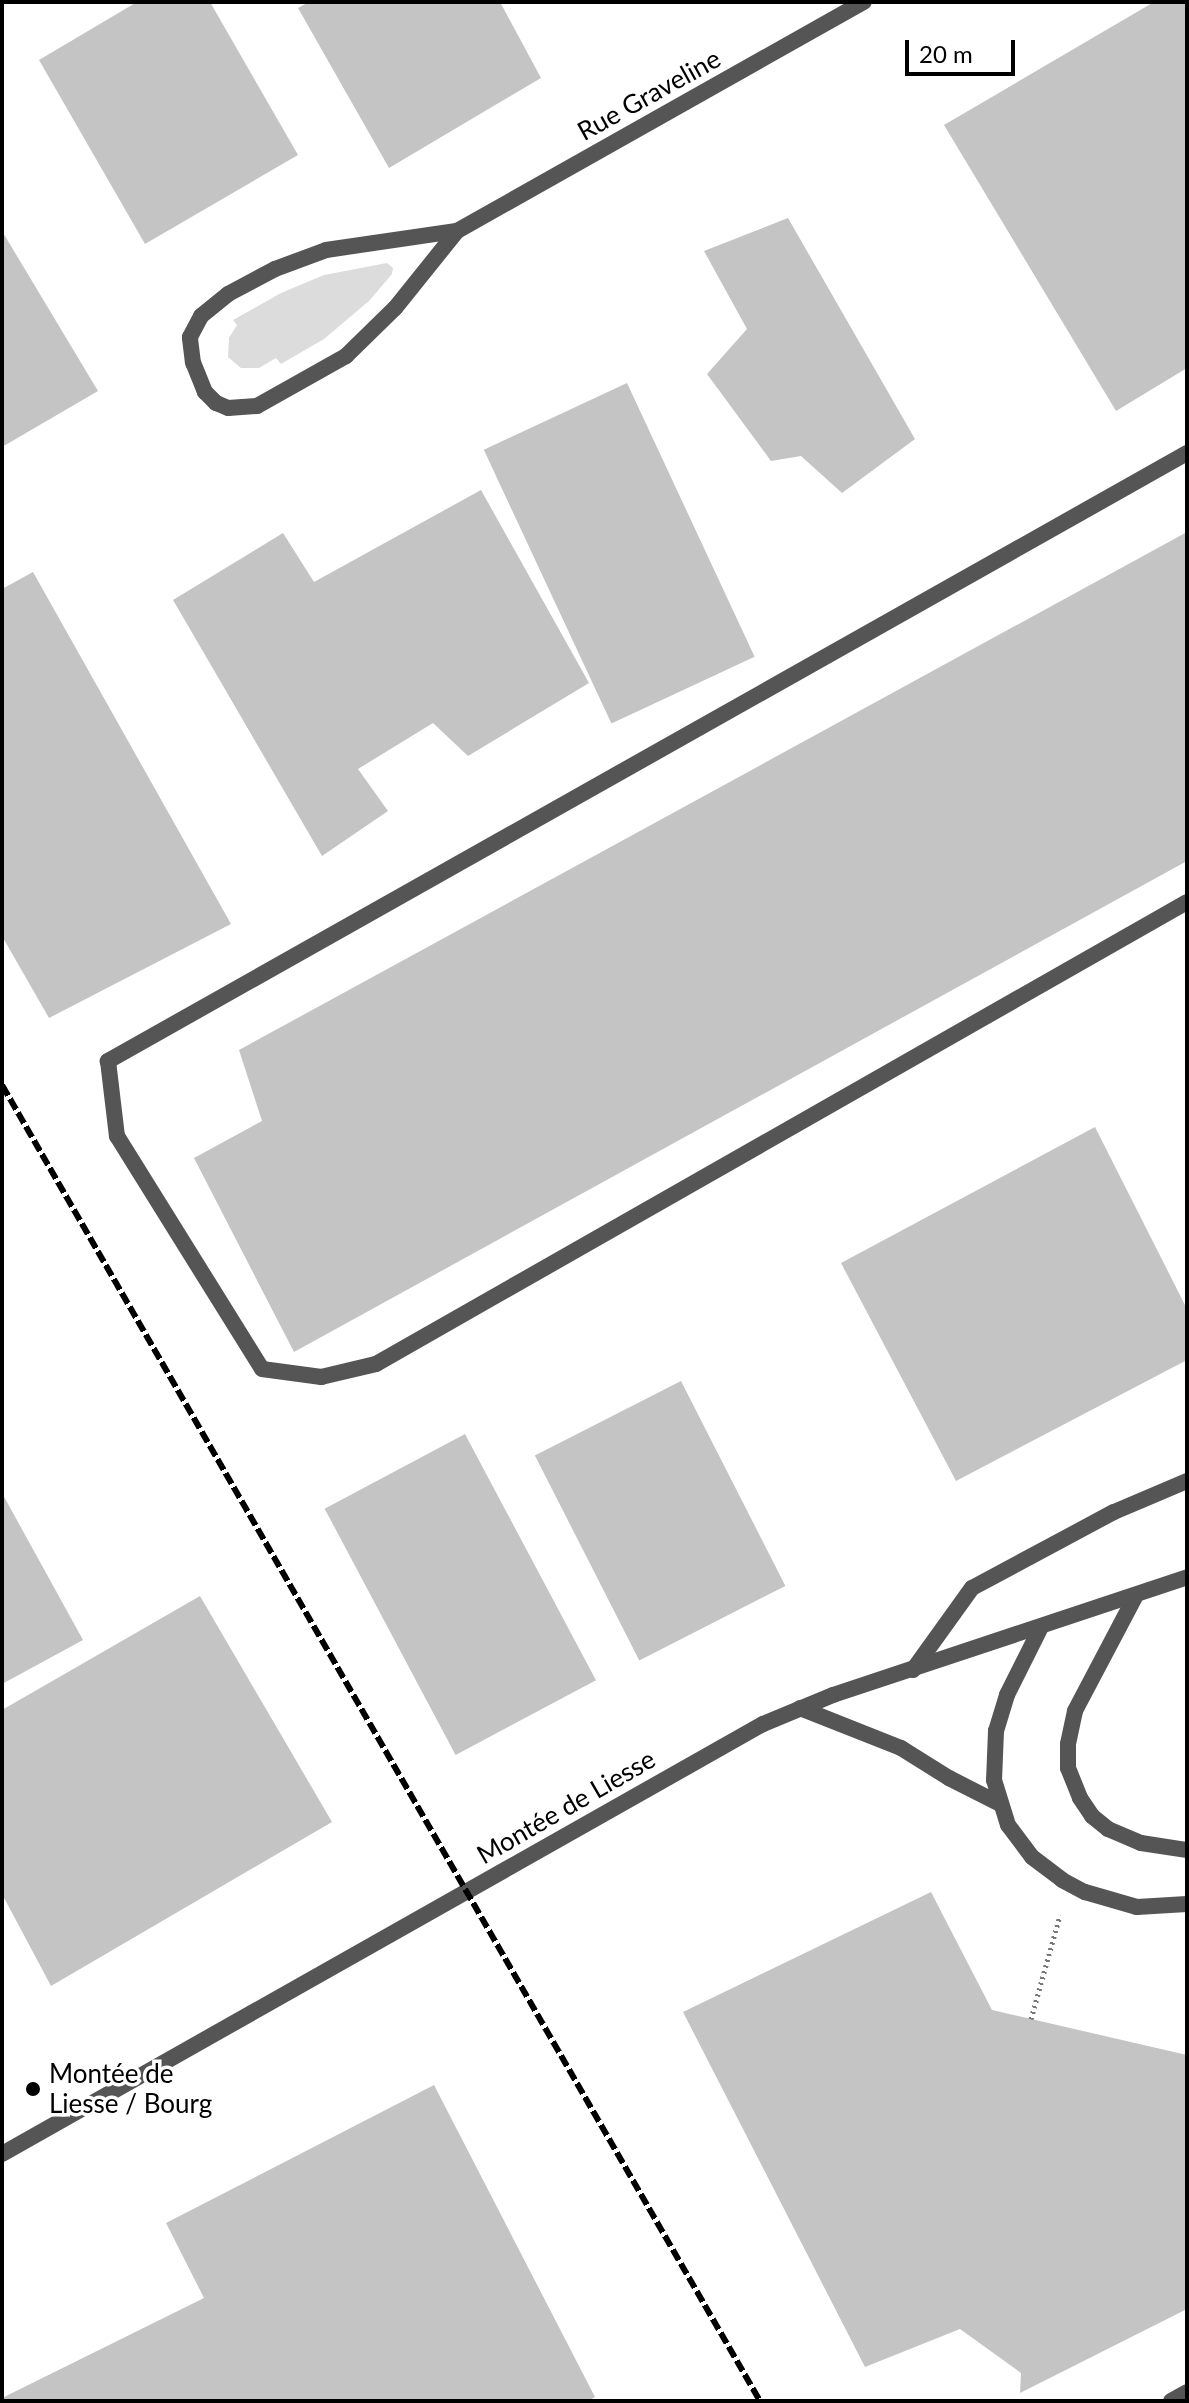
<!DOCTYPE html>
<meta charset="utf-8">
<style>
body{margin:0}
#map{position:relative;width:1189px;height:2403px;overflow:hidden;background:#fff;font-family:Lato,sans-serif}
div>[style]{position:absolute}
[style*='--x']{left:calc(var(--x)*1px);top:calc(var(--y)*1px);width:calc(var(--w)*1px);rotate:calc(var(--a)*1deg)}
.green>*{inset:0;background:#dcdcdc}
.building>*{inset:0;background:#c4c4c4;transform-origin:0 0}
.path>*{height:5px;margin-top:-2.5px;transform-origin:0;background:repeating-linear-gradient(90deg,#777 0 2px,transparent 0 6px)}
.service>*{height:16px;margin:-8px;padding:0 8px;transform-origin:8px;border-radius:8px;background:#555}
.minor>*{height:16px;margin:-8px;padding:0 8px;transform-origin:8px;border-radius:8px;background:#555}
.tertiary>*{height:16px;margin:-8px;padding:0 8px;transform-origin:8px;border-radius:8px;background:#555}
.rail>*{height:6px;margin-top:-3px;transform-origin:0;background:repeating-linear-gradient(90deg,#000 0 12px,transparent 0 16px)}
.dots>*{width:22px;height:22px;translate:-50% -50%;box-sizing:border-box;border:4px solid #fff;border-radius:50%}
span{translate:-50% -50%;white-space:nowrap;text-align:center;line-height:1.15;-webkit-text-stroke:7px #fff;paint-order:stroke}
.street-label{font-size:26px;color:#000}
.poi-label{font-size:26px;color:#000}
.left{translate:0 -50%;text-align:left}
.frame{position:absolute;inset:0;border:4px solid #000;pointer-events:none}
.scale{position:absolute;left:905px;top:40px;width:110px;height:36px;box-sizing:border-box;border:4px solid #000;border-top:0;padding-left:10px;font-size:24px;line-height:28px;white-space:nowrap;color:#000;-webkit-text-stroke:6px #fff;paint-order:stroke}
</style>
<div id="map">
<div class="green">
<div style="clip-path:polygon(387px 263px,393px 268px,392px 274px,369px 301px,324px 339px,281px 364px,276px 358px,259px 368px,241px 368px,228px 357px,229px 338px,237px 325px,233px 320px,281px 293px,324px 275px)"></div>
</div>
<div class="building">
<div style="clip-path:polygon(137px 2px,210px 2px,298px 155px,145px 244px,39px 60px)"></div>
<div style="clip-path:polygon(309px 2px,500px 2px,541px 78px,389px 168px,298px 8px)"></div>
<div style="clip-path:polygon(1154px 2px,1187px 2px,1187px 368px,1116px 411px,944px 125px)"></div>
<div style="clip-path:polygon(788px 218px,915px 439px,842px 493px,801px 456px,771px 461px,707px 374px,747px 329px,704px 251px)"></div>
<div style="clip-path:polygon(2px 231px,98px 391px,2px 447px)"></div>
<div style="left:627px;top:383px;width:302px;height:158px;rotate:65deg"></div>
<div style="clip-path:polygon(481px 490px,589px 683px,468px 756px,433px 723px,358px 769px,388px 811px,322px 856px,173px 600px,283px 533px,314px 582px)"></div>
<div style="clip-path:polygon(1187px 532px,1187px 861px,294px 1352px,194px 1158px,262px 1121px,239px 1050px)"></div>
<div style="clip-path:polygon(33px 572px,231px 924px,49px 1018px,2px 936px,2px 589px)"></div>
<div style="clip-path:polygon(1095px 1127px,1187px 1309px,1187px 1360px,956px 1481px,841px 1263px)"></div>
<div style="left:681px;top:1381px;width:230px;height:164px;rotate:63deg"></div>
<div style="left:465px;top:1434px;width:279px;height:159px;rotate:62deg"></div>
<div style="clip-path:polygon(2px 1493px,83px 1640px,2px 1684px)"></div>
<div style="clip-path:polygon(200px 1596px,332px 1822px,51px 1986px,2px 1894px,2px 1710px)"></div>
<div style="clip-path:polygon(931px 1892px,992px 2010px,1187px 2055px,1187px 2309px,1020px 2393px,1021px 2373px,960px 2329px,865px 2367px,683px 2012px)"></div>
<div style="clip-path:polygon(434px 2085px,595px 2397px,588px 2401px,2px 2401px,2px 2398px,204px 2298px,166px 2223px)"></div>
</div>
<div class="path">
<div style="--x:1031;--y:2019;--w:108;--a:-74.4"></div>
</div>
<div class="service">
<div style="--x:1187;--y:453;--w:1239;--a:150.6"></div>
<div style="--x:108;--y:1061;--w:76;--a:83.2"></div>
<div style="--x:117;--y:1136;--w:274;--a:58.1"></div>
<div style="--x:262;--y:1369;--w:60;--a:7.7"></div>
<div style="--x:321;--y:1377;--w:57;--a:-13.3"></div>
<div style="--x:376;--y:1364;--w:933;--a:-29.67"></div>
<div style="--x:1171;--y:2401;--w:18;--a:-29"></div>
</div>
<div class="minor">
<div style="--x:457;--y:231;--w:99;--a:128.8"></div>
<div style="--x:395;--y:308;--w:69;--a:135.6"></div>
<div style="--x:346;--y:356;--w:102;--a:150.7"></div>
<div style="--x:257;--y:406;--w:29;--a:176"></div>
<div style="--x:228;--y:408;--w:13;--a:-157"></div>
<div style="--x:216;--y:403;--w:16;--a:-135"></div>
<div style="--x:205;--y:392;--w:31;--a:-112"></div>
<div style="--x:193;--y:363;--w:26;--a:-97"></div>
<div style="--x:190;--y:337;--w:24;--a:-62"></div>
<div style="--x:201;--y:316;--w:35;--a:-39"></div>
<div style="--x:228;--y:294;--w:53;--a:-28"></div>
<div style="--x:275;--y:269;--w:54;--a:-20.4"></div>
<div style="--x:326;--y:250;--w:132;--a:-8.3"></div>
<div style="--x:457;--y:231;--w:467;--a:-29.4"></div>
</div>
<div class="tertiary">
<div style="--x:1135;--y:1597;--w:129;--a:117.8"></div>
<div style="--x:1075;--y:1711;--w:34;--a:102"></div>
<div style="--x:1068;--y:1744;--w:24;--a:90"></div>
<div style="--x:1068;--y:1768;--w:32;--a:68"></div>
<div style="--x:1080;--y:1798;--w:22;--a:56"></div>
<div style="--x:1092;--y:1816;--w:21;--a:39"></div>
<div style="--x:1108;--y:1829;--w:36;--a:23"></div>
<div style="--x:1141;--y:1843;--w:47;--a:8.7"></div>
<div style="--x:1041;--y:1627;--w:76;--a:116.6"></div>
<div style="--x:1007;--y:1695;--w:38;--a:107"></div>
<div style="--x:996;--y:1731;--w:49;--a:92.3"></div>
<div style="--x:994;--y:1780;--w:47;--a:72.7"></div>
<div style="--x:1008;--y:1825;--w:40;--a:53"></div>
<div style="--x:1032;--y:1857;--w:38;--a:37"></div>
<div style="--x:1062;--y:1880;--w:26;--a:28"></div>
<div style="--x:1085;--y:1892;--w:54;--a:16.1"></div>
<div style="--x:1137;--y:1907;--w:50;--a:-3.4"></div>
<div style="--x:913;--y:1670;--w:101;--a:-54.3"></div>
<div style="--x:972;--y:1588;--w:161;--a:-28.2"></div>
<div style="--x:1114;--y:1512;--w:79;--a:-23"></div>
<div style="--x:800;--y:1708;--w:109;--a:21.6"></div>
<div style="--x:901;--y:1748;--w:57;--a:32"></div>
<div style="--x:949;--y:1778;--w:55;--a:27"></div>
<div style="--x:2;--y:2154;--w:874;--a:-29.47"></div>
<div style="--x:763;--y:1724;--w:76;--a:-22.5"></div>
<div style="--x:833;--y:1695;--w:373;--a:-18.4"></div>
</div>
<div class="rail">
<div style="--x:2;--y:1085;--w:1519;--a:60.06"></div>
</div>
<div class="dots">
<div style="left:33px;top:2089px;background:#000"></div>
</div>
<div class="street-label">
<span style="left:649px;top:95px;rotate:-29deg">Rue Graveline</span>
<span style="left:566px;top:1807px;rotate:-30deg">Montée de Liesse</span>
</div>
<div class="poi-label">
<span class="left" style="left:49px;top:2089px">Montée de<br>Liesse / Bourg</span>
</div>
<div class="frame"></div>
<div class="scale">20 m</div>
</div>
